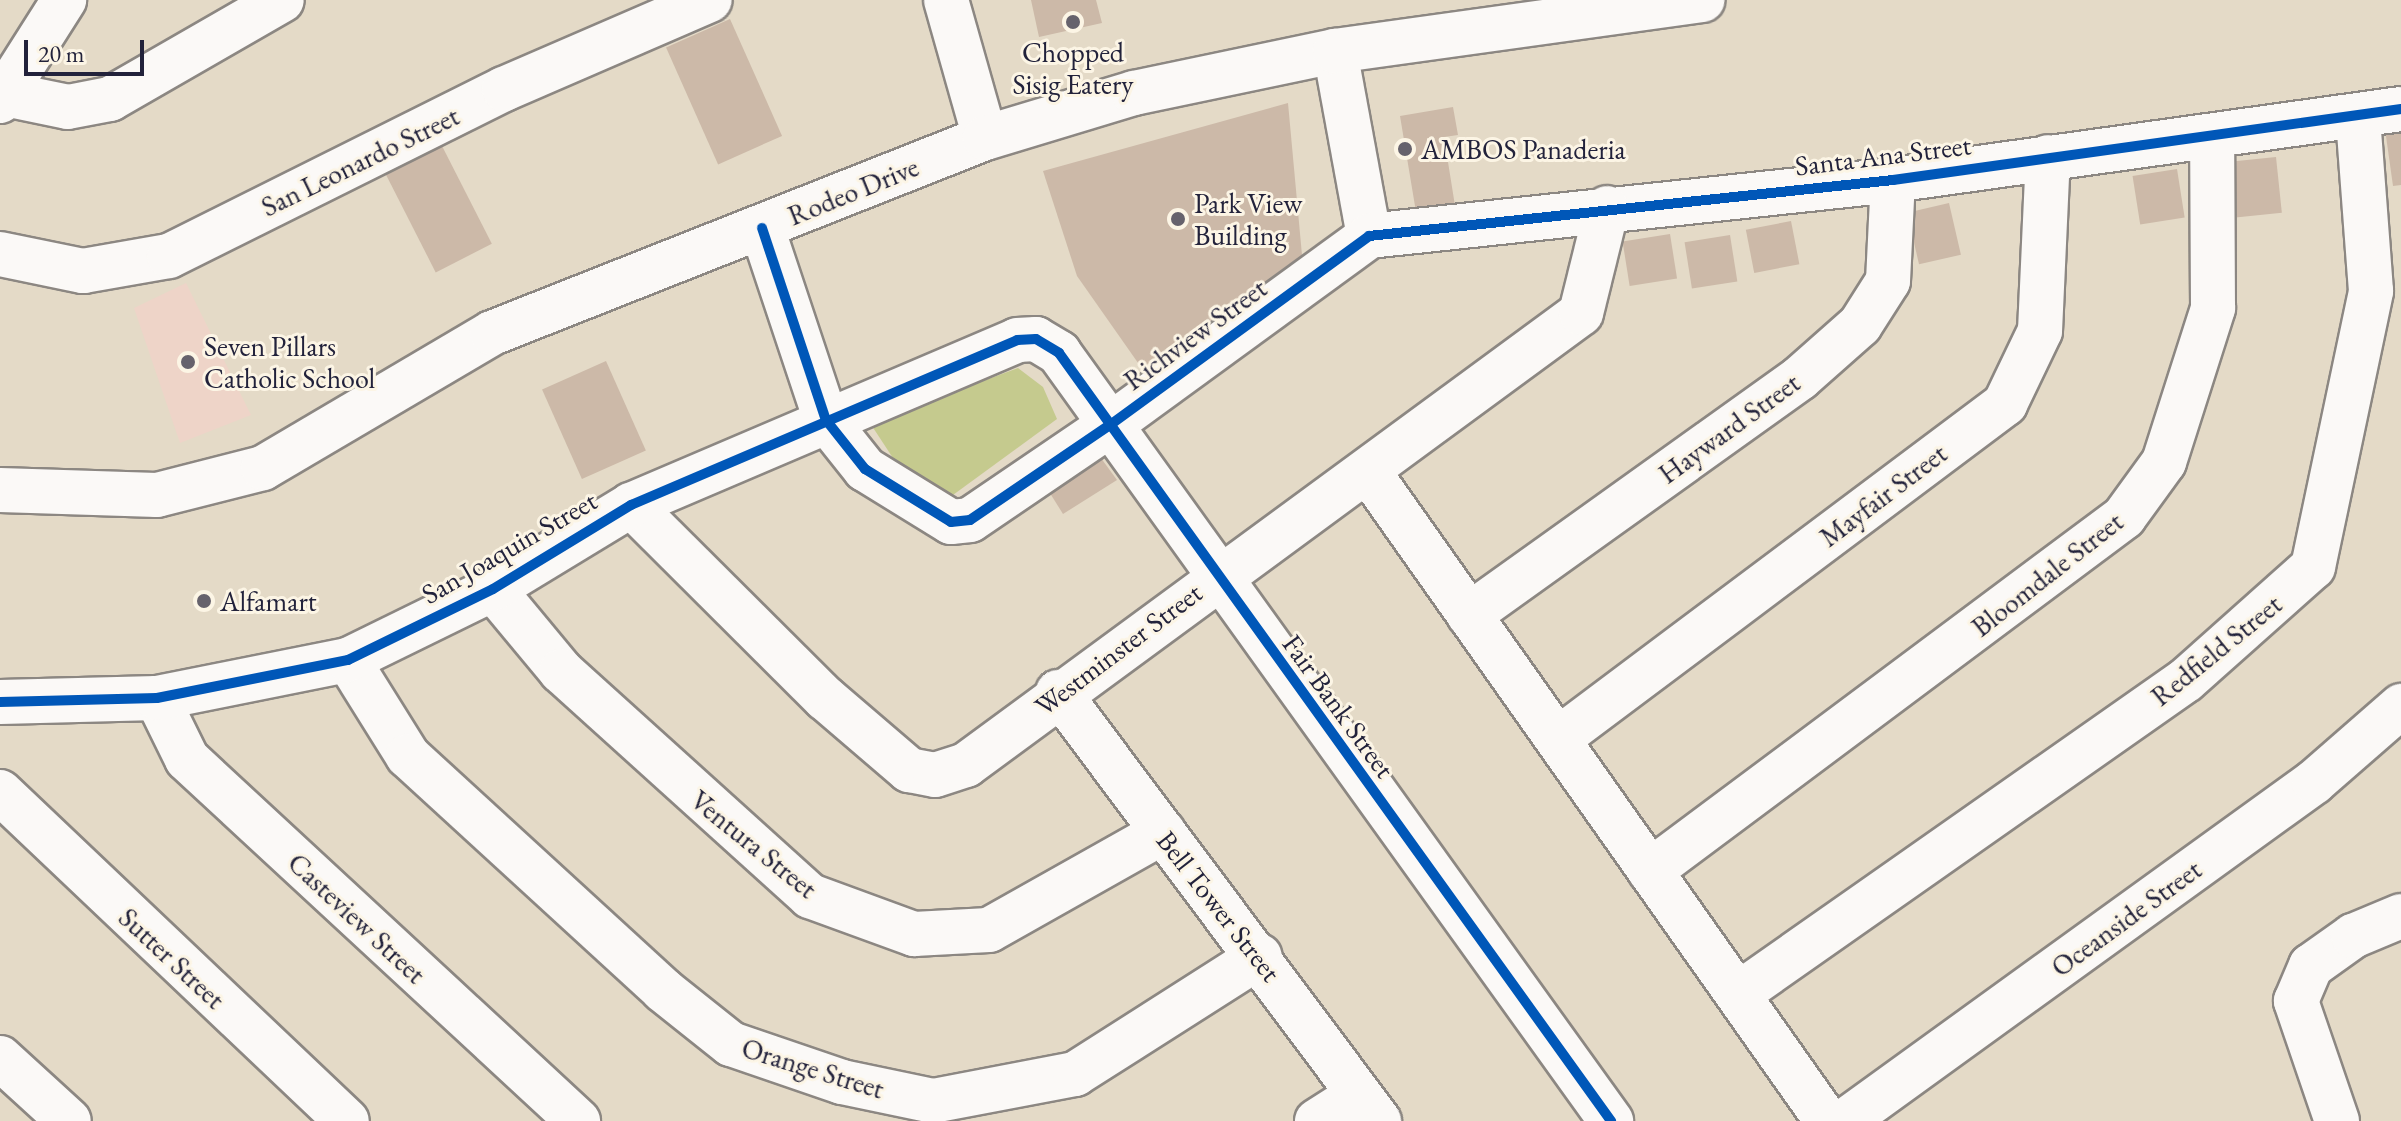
<!DOCTYPE html>
<style>
body{margin:0}
#map{position:relative;width:2401px;height:1121px;overflow:hidden;background:#e4dac7;font-family:"EB Garamond",serif}
div>[style]{position:absolute}
[style*='--x']{left:calc(var(--x)*1px);top:calc(var(--y)*1px);width:calc(var(--w)*1px);rotate:calc(var(--a)*1deg)}
.built>*{inset:0;background:#eed4c8}
.green>*{inset:0;background:#c5ca8e}
.building>*{inset:0;background:#ccb9a8;transform-origin:0 0}
.roads{filter:drop-shadow(2px 0 #8c8782) drop-shadow(-2px 0 #8c8782) drop-shadow(0 2px #8c8782) drop-shadow(0 -2px #8c8782)}
.minor>*{height:44px;margin:-22px;padding:0 22px;transform-origin:22px;border-radius:22px;background:#fbf9f7}
.cycleway>*{height:10px;margin:-5px;padding:0 5px;transform-origin:5px;border-radius:5px;background:#0057b8}
.dots>*{width:22px;height:22px;translate:-50% -50%;box-sizing:border-box;border:4px solid #fcf5e5;border-radius:50%}
span{translate:-50% -50%;white-space:nowrap;text-align:center;line-height:1.15;-webkit-text-stroke:6px #fcf5e5;paint-order:stroke}
.poi-label{font-size:28px;color:#22223b}
.left{translate:0 -50%;text-align:left}
.street-label{font-size:28px;color:#22223b}
.scale{position:absolute;left:24px;top:40px;width:120px;height:36px;box-sizing:border-box;border:4px solid #22223b;border-top:0;padding-left:10px;font-size:24px;line-height:28px;white-space:nowrap;color:#22223b;-webkit-text-stroke:6px #fcf5e5;paint-order:stroke}
</style>
<div id="map">
<div class="built">
<div style="clip-path:polygon(186px 283px,251px 415px,180px 443px,134px 308px)"></div>
</div>
<div class="green">
<div style="clip-path:polygon(1018px 368px,1043px 387px,1057px 419px,942px 503px,908px 481px,870px 423px)"></div>
</div>
<div class="building">
<div style="clip-path:polygon(1031px 0,1096px 0,1102px 23px,1039px 37px)"></div>
<div style="left:730px;top:19px;width:128px;height:70px;rotate:66deg"></div>
<div style="clip-path:polygon(1288px 103px,1303px 266px,1157px 370px,1143px 370px,1077px 276px,1043px 171px)"></div>
<div style="clip-path:polygon(1453px 107px,1458px 135px,1444px 137px,1456px 212px,1417px 218px,1400px 116px)"></div>
<div style="clip-path:polygon(2401px 126px,2401px 185px,2393px 186px,2385px 129px)"></div>
<div style="left:441px;top:144px;width:112px;height:63px;rotate:63deg"></div>
<div style="left:2276px;top:157px;width:56px;height:49px;rotate:84deg"></div>
<div style="left:2177px;top:169px;width:49px;height:45px;rotate:81deg"></div>
<div style="left:1949px;top:203px;width:53px;height:43px;rotate:77deg"></div>
<div style="left:1791px;top:221px;width:44px;height:46px;rotate:79deg"></div>
<div style="left:1670px;top:234px;width:45px;height:48px;rotate:81deg"></div>
<div style="left:1730px;top:235px;width:47px;height:46px;rotate:81deg"></div>
<div style="left:606px;top:361px;width:98px;height:70px;rotate:66deg"></div>
<div style="clip-path:polygon(1098px 454px,1117px 480px,1063px 514px,1048px 490px)"></div>
</div>
<div class="roads">
<div class="minor">
<div style="--x:946;--y:0;--w:143;--a:74.2"></div>
<div style="--x:1335;--y:51;--w:188;--a:79.6"></div>
<div style="--x:0;--y:93;--w:69;--a:11.6"></div>
<div style="--x:68;--y:107;--w:43;--a:-10.8"></div>
<div style="--x:110;--y:99;--w:198;--a:-29.9"></div>
<div style="--x:0;--y:101;--w:120;--a:-57.6"></div>
<div style="--x:762;--y:228;--w:202;--a:71.6"></div>
<div style="--x:826;--y:420;--w:63;--a:51.5"></div>
<div style="--x:865;--y:469;--w:101;--a:31.6"></div>
<div style="--x:951;--y:522;--w:19;--a:-6"></div>
<div style="--x:970;--y:520;--w:169;--a:-34.2"></div>
<div style="--x:1110;--y:425;--w:321;--a:-36.1"></div>
<div style="--x:1369;--y:236;--w:527;--a:-6.1"></div>
<div style="--x:1893;--y:180;--w:513;--a:-7.96"></div>
<div style="--x:0;--y:254;--w:85;--a:11.6"></div>
<div style="--x:83;--y:271;--w:87;--a:-9.9"></div>
<div style="--x:169;--y:256;--w:374;--a:-26.5"></div>
<div style="--x:504;--y:89;--w:224;--a:-23.4"></div>
<div style="--x:1370;--y:474;--w:792;--a:54.77"></div>
<div style="--x:0;--y:490;--w:157;--a:1.8"></div>
<div style="--x:157;--y:495;--w:109;--a:-14.3"></div>
<div style="--x:263;--y:468;--w:266;--a:-30.5"></div>
<div style="--x:492;--y:333;--w:530;--a:-21.58"></div>
<div style="--x:985;--y:138;--w:156;--a:-16.8"></div>
<div style="--x:1134;--y:93;--w:205;--a:-11.8"></div>
<div style="--x:1335;--y:51;--w:371;--a:-7.9"></div>
<div style="--x:631;--y:505;--w:274;--a:44.9"></div>
<div style="--x:825;--y:698;--w:111;--a:40.6"></div>
<div style="--x:909;--y:770;--w:26;--a:11"></div>
<div style="--x:935;--y:775;--w:33;--a:-18"></div>
<div style="--x:966;--y:765;--w:763;--a:-36.31"></div>
<div style="--x:1581;--y:313;--w:108;--a:-76.1"></div>
<div style="--x:493;--y:589;--w:107;--a:50.3"></div>
<div style="--x:561;--y:671;--w:336;--a:42.1"></div>
<div style="--x:810;--y:896;--w:111;--a:20.1"></div>
<div style="--x:914;--y:934;--w:75;--a:-3.1"></div>
<div style="--x:989;--y:930;--w:200;--a:-29.4"></div>
<div style="--x:1469;--y:615;--w:407;--a:-35.6"></div>
<div style="--x:1800;--y:378;--w:80;--a:-41.5"></div>
<div style="--x:1860;--y:325;--w:52;--a:-57.5"></div>
<div style="--x:1888;--y:281;--w:101;--a:-87.2"></div>
<div style="--x:348;--y:660;--w:113;--a:58"></div>
<div style="--x:408;--y:756;--w:346;--a:42.5"></div>
<div style="--x:663;--y:990;--w:87;--a:38.5"></div>
<div style="--x:731;--y:1044;--w:117;--a:18.9"></div>
<div style="--x:842;--y:1082;--w:93;--a:11.8"></div>
<div style="--x:933;--y:1101;--w:145;--a:-10.8"></div>
<div style="--x:1075;--y:1074;--w:219;--a:-32.5"></div>
<div style="--x:1058;--y:692;--w:536;--a:53.19"></div>
<div style="--x:157;--y:698;--w:68;--a:63.8"></div>
<div style="--x:187;--y:759;--w:533;--a:42.79"></div>
<div style="--x:0;--y:702;--w:157;--a:-1.5"></div>
<div style="--x:157;--y:698;--w:195;--a:-11.3"></div>
<div style="--x:348;--y:660;--w:161;--a:-26.1"></div>
<div style="--x:493;--y:589;--w:162;--a:-31.3"></div>
<div style="--x:631;--y:505;--w:420;--a:-23.1"></div>
<div style="--x:1017;--y:340;--w:19;--a:-3"></div>
<div style="--x:1036;--y:339;--w:27;--a:31"></div>
<div style="--x:1059;--y:353;--w:946;--a:54.29"></div>
<div style="--x:1558;--y:739;--w:559;--a:-36.85"></div>
<div style="--x:2005;--y:404;--w:81;--a:-64.4"></div>
<div style="--x:2040;--y:331;--w:174;--a:-87.4"></div>
<div style="--x:0;--y:792;--w:478;--a:43.5"></div>
<div style="--x:1650;--y:871;--w:592;--a:-36.75"></div>
<div style="--x:2124;--y:517;--w:68;--a:-54"></div>
<div style="--x:2164;--y:462;--w:162;--a:-72.3"></div>
<div style="--x:2213;--y:308;--w:170;--a:-90.3"></div>
<div style="--x:1741;--y:992;--w:543;--a:-35.04"></div>
<div style="--x:2186;--y:680;--w:170;--a:-41.7"></div>
<div style="--x:2313;--y:567;--w:282;--a:-78.1"></div>
<div style="--x:2371;--y:291;--w:174;--a:-94.3"></div>
<div style="--x:0;--y:1058;--w:93;--a:42.4"></div>
<div style="--x:1317;--y:1121;--w:49;--a:-32.4"></div>
<div style="--x:1845;--y:1121;--w:579;--a:-35.86"></div>
<div style="--x:2314;--y:782;--w:116;--a:-41.1"></div>
<div style="--x:2337;--y:1121;--w:127;--a:-108.9"></div>
<div style="--x:2296;--y:1001;--w:38;--a:-67"></div>
<div style="--x:2311;--y:966;--w:52;--a:-35.5"></div>
<div style="--x:2353;--y:936;--w:52;--a:-22.6"></div>
</div>
</div>
<div class="cycleway">
<div style="--x:762;--y:228;--w:202;--a:71.6"></div>
<div style="--x:826;--y:420;--w:63;--a:51.5"></div>
<div style="--x:865;--y:469;--w:101;--a:31.6"></div>
<div style="--x:951;--y:522;--w:19;--a:-6"></div>
<div style="--x:970;--y:520;--w:169;--a:-34.2"></div>
<div style="--x:1110;--y:425;--w:321;--a:-36.1"></div>
<div style="--x:1369;--y:236;--w:527;--a:-6.1"></div>
<div style="--x:1893;--y:180;--w:513;--a:-7.96"></div>
<div style="--x:0;--y:702;--w:157;--a:-1.5"></div>
<div style="--x:157;--y:698;--w:195;--a:-11.3"></div>
<div style="--x:348;--y:660;--w:161;--a:-26.1"></div>
<div style="--x:493;--y:589;--w:162;--a:-31.3"></div>
<div style="--x:631;--y:505;--w:420;--a:-23.1"></div>
<div style="--x:1017;--y:340;--w:19;--a:-3"></div>
<div style="--x:1036;--y:339;--w:27;--a:31"></div>
<div style="--x:1059;--y:353;--w:946;--a:54.29"></div>
</div>
<div class="dots">
<div style="left:1073px;top:22px;background:#66626c"></div>
<div style="left:1405px;top:149px;background:#66626c"></div>
<div style="left:1178px;top:219px;background:#66626c"></div>
<div style="left:188px;top:362px;background:#66626c"></div>
<div style="left:204px;top:601px;background:#66626c"></div>
</div>
<div class="poi-label">
<span style="left:1073px;top:68px">Chopped<br>Sisig Eatery</span>
<span class="left" style="left:1421px;top:149px">AMBOS Panaderia</span>
<span class="left" style="left:1194px;top:219px">Park View<br>Building</span>
<span class="left" style="left:204px;top:362px">Seven Pillars<br>Catholic School</span>
<span class="left" style="left:220px;top:601px">Alfamart</span>
</div>
<div class="street-label">
<span style="left:1883px;top:155px;rotate:-7deg">Santa Ana Street</span>
<span style="left:360px;top:161px;rotate:-26deg">San Leonardo Street</span>
<span style="left:853px;top:191px;rotate:-22deg">Rodeo Drive</span>
<span style="left:1195px;top:334px;rotate:-36deg">Richview Street</span>
<span style="left:1729px;top:428px;rotate:-36deg">Hayward Street</span>
<span style="left:1883px;top:495px;rotate:-37deg">Mayfair Street</span>
<span style="left:509px;top:547px;rotate:-30deg">San Joaquin Street</span>
<span style="left:2047px;top:574px;rotate:-38deg">Bloomdale Street</span>
<span style="left:1118px;top:649px;rotate:-37deg">Westminster Street</span>
<span style="left:2216px;top:650px;rotate:-39deg">Redfield Street</span>
<span style="left:1339px;top:706px;rotate:54deg">Fair Bank Street</span>
<span style="left:754px;top:844px;rotate:39deg">Ventura Street</span>
<span style="left:1219px;top:906px;rotate:52deg">Bell Tower Street</span>
<span style="left:357px;top:918px;rotate:43deg">Casteview Street</span>
<span style="left:2126px;top:918px;rotate:-36deg">Oceanside Street</span>
<span style="left:172px;top:958px;rotate:43deg">Sutter Street</span>
<span style="left:813px;top:1068px;rotate:17deg">Orange Street</span>
</div>
<div class="scale">20 m</div>
</div>
